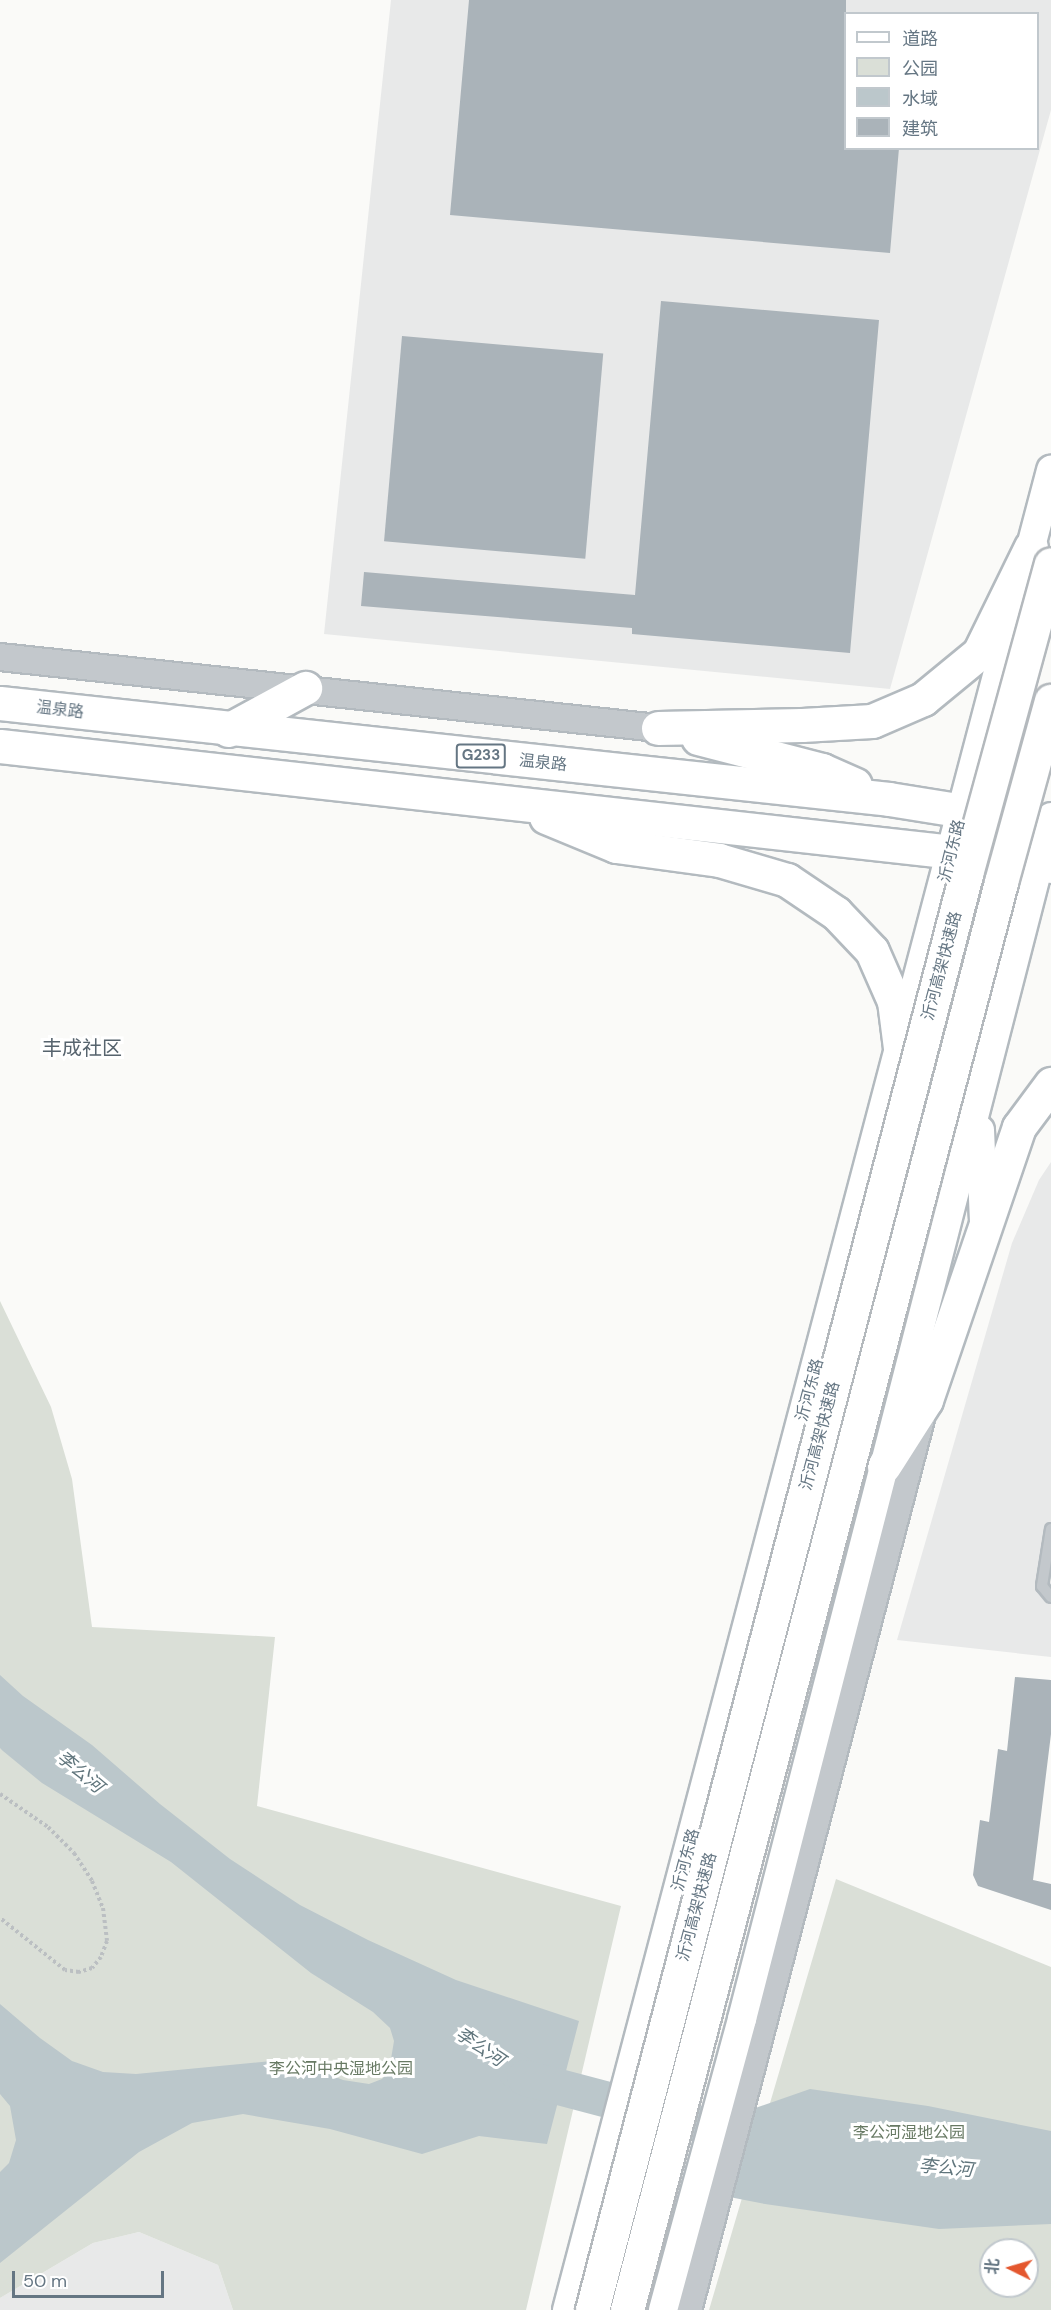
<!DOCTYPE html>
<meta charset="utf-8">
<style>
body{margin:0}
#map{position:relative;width:1051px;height:2310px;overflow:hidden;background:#fafaf8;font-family:"DM Sans","Noto Sans SC",sans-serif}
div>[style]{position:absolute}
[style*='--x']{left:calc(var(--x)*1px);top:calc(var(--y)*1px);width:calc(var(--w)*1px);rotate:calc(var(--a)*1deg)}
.built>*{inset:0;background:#e8e9e9}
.green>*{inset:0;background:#dadfd7}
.water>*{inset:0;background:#bbc7cb}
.river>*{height:36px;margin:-18px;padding:0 18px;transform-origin:18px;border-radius:18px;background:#bbc7cb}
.building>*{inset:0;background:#aab3b9;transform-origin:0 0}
.path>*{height:4px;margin-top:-2px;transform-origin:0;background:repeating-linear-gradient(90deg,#bbbfc2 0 3px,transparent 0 6px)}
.roads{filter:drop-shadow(2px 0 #b3babf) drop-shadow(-2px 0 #b3babf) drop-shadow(0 2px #b3babf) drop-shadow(0 -2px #b3babf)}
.service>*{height:10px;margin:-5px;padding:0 5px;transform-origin:5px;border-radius:5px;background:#c3c8cc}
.tertiary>*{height:26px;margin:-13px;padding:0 13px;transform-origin:13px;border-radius:13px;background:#c3c8cc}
.secondary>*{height:28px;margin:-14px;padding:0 14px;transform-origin:14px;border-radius:14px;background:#fff}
.trunk>*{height:33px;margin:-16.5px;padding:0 16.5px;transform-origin:16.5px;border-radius:16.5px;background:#fff}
.bridges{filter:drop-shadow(2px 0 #b4b9bd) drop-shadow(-2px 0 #b4b9bd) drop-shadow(0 2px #b4b9bd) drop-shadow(0 -2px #b4b9bd)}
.trunk-bridge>*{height:33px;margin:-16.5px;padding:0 16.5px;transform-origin:16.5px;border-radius:16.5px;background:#fff}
span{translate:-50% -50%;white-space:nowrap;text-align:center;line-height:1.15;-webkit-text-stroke:6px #fff;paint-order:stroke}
.shield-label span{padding:2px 4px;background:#fff;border:2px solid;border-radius:4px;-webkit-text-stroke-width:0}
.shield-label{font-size:15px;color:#657683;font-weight:700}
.street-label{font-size:16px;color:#657683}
.park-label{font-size:16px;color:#687a64}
.water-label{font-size:18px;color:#60757c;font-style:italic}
.quarter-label{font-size:20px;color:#57646e}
.legend{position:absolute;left:844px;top:12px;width:195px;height:138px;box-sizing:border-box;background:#fff;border:2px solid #c1c8cd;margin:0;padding:8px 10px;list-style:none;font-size:18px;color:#657683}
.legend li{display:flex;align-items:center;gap:12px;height:30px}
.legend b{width:30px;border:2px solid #c1c8cd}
.north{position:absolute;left:979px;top:2238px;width:60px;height:60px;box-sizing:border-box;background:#fff;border:2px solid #c1c8cd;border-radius:50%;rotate:275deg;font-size:16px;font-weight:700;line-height:24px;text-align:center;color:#657683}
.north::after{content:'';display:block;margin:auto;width:21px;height:27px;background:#e4572e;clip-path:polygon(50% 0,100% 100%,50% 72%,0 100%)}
.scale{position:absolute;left:12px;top:2271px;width:152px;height:27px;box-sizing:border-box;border:3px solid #657683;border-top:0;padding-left:8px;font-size:18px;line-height:21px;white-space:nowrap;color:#657683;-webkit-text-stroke:4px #fff;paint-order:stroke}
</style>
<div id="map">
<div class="built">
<div style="clip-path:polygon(evenodd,391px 0,1051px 0,1051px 110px,890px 689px,324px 634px,391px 0,846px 14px,1038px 14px,1038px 148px,846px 148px,846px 14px)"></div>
<div style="clip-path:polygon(1051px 1162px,1051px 1657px,897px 1640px,1012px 1243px,1039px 1180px)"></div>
<div style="clip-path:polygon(139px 2232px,218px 2265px,233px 2310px,0 2310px,0 2298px,93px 2243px)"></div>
</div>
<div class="green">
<div style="clip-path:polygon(0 1301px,51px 1407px,72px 1479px,92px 1627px,275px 1637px,257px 1806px,621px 1906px,526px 2310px,233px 2310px,218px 2265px,139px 2232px,93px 2243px,0 2298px)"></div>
<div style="clip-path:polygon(evenodd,836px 1879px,1051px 1967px,1051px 2310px,709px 2310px,836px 1879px,991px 2250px,1027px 2250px,1027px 2286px,991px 2286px,991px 2250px)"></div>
</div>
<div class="water">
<div style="clip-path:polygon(0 1675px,23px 1696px,92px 1745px,160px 1804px,230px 1859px,300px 1905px,368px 1940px,456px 1980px,579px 2021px,547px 2144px,479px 2136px,422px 2154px,330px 2129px,243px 2114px,192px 2123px,139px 2152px,0 2263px,0 2172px,9px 2163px,16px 2140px,10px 2106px,0 2094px,0 2004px,40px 2038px,72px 2061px,103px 2072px,136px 2074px,282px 2060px,296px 2061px,343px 2080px,369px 2084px,382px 2079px,389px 2071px,394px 2041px,390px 2028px,373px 2012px,311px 1973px,171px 1862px,42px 1783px,3px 1751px,0 1748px)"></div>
<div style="clip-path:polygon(810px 2089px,928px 2106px,1051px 2131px,1051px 2224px,939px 2229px,765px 2204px,714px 2194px,738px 2114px)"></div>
</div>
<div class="river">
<div style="--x:516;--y:2071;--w:11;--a:38"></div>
<div style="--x:525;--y:2078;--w:228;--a:14.8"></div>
</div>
<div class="building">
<div style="clip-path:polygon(469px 0,846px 0,846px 148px,899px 148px,890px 253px,450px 215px)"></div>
<div style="clip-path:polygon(661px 301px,879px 320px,850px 653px,632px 634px,632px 628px,361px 606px,364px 572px,635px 595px)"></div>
<div style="left:402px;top:336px;width:202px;height:206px;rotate:5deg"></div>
<div style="clip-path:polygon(1015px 1677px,1051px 1680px,1051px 1734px,1033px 1880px,1051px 1884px,1051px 1910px,978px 1886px,973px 1875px,980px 1820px,989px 1822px,998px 1749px,1007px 1751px)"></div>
</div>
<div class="path">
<div style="--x:0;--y:1794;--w:58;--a:34.5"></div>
<div style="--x:48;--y:1827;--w:37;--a:45"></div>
<div style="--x:74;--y:1853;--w:33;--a:57"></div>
<div style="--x:92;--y:1881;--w:29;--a:68"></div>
<div style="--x:103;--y:1908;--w:33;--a:83"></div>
<div style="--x:107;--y:1941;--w:17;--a:111"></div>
<div style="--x:101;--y:1957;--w:14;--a:129"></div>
<div style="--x:92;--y:1968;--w:14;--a:163"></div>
<div style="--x:79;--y:1972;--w:14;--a:-172"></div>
<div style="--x:65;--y:1970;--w:83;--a:-141.3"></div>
</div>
<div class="roads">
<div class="service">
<div style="--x:1051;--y:1529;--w:58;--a:99"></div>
<div style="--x:1042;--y:1586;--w:14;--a:51"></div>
</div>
<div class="tertiary">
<div style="--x:0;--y:657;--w:662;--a:6.16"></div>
<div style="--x:688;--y:2310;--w:921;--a:-75.35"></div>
</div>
<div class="secondary">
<div style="--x:980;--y:1130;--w:91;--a:87.5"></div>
<div style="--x:567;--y:2310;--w:1903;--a:-75.26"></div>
<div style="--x:663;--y:2310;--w:302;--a:-74.8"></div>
<div style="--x:742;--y:2019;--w:1241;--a:-75.58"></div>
</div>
<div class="trunk">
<div style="--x:0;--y:703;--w:894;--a:6.16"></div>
<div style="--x:889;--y:799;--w:164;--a:9.1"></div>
<div style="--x:658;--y:728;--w:144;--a:-1.2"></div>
<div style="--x:802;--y:725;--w:70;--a:-3.3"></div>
<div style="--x:872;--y:721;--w:56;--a:-23.3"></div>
<div style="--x:923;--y:699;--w:72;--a:-39.4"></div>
<div style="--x:979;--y:653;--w:118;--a:-63.9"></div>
<div style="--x:228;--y:730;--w:88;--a:-28.6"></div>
<div style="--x:698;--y:738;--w:128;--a:14.5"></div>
<div style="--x:822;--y:770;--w:36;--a:24"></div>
<div style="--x:0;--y:746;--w:958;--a:6.35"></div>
<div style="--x:952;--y:852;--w:100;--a:8"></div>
<div style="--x:546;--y:817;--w:76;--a:22.5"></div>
<div style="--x:616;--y:846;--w:104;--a:7.7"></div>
<div style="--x:719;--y:860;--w:71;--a:16.4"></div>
<div style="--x:787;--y:880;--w:59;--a:34"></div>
<div style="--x:836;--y:913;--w:52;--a:46.5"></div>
<div style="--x:872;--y:951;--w:55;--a:66.3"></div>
<div style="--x:894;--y:1001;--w:47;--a:82.7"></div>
<div style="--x:884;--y:1466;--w:78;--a:-57.5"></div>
<div style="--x:926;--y:1400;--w:288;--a:-71.2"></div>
<div style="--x:1019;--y:1127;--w:54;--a:-53.3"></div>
</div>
</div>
<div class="bridges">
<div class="trunk-bridge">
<div style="--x:592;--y:2310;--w:1484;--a:-75.4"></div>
<div style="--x:966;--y:874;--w:321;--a:-74.7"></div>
<div style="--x:627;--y:2310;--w:1476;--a:-75.32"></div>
<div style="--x:1001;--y:882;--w:188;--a:-74.6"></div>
</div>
</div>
<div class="shield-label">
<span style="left:481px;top:756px">G233</span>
</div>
<div class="street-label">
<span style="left:60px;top:710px;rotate:7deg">温泉路</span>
<span style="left:543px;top:763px;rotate:6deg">温泉路</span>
<span style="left:952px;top:851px;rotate:-76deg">沂河东路</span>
<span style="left:942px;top:966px;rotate:-75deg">沂河高架快速路</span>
<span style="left:810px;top:1390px;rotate:-75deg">沂河东路</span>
<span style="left:820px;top:1436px;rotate:-75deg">沂河高架快速路</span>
<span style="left:686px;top:1860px;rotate:-75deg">沂河东路</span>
<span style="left:697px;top:1907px;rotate:-75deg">沂河高架快速路</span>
</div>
<div class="park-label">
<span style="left:341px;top:2069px">李公河中央湿地公园</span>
<span style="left:909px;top:2133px">李公河湿地公园</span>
</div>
<div class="water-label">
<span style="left:80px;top:1772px;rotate:40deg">李公河</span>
<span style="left:480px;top:2047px;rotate:34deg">李公河</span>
<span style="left:946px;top:2168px;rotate:5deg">李公河</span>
</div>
<div class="quarter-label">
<span style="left:82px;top:1048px">丰成社区</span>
</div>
<ul class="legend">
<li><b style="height:8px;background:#fff"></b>道路</li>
<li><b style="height:16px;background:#dadfd7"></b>公园</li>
<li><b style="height:16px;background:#bbc7cb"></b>水域</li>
<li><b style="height:16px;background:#aab3b9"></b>建筑</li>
</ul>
<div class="north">北</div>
<div class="scale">50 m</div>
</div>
